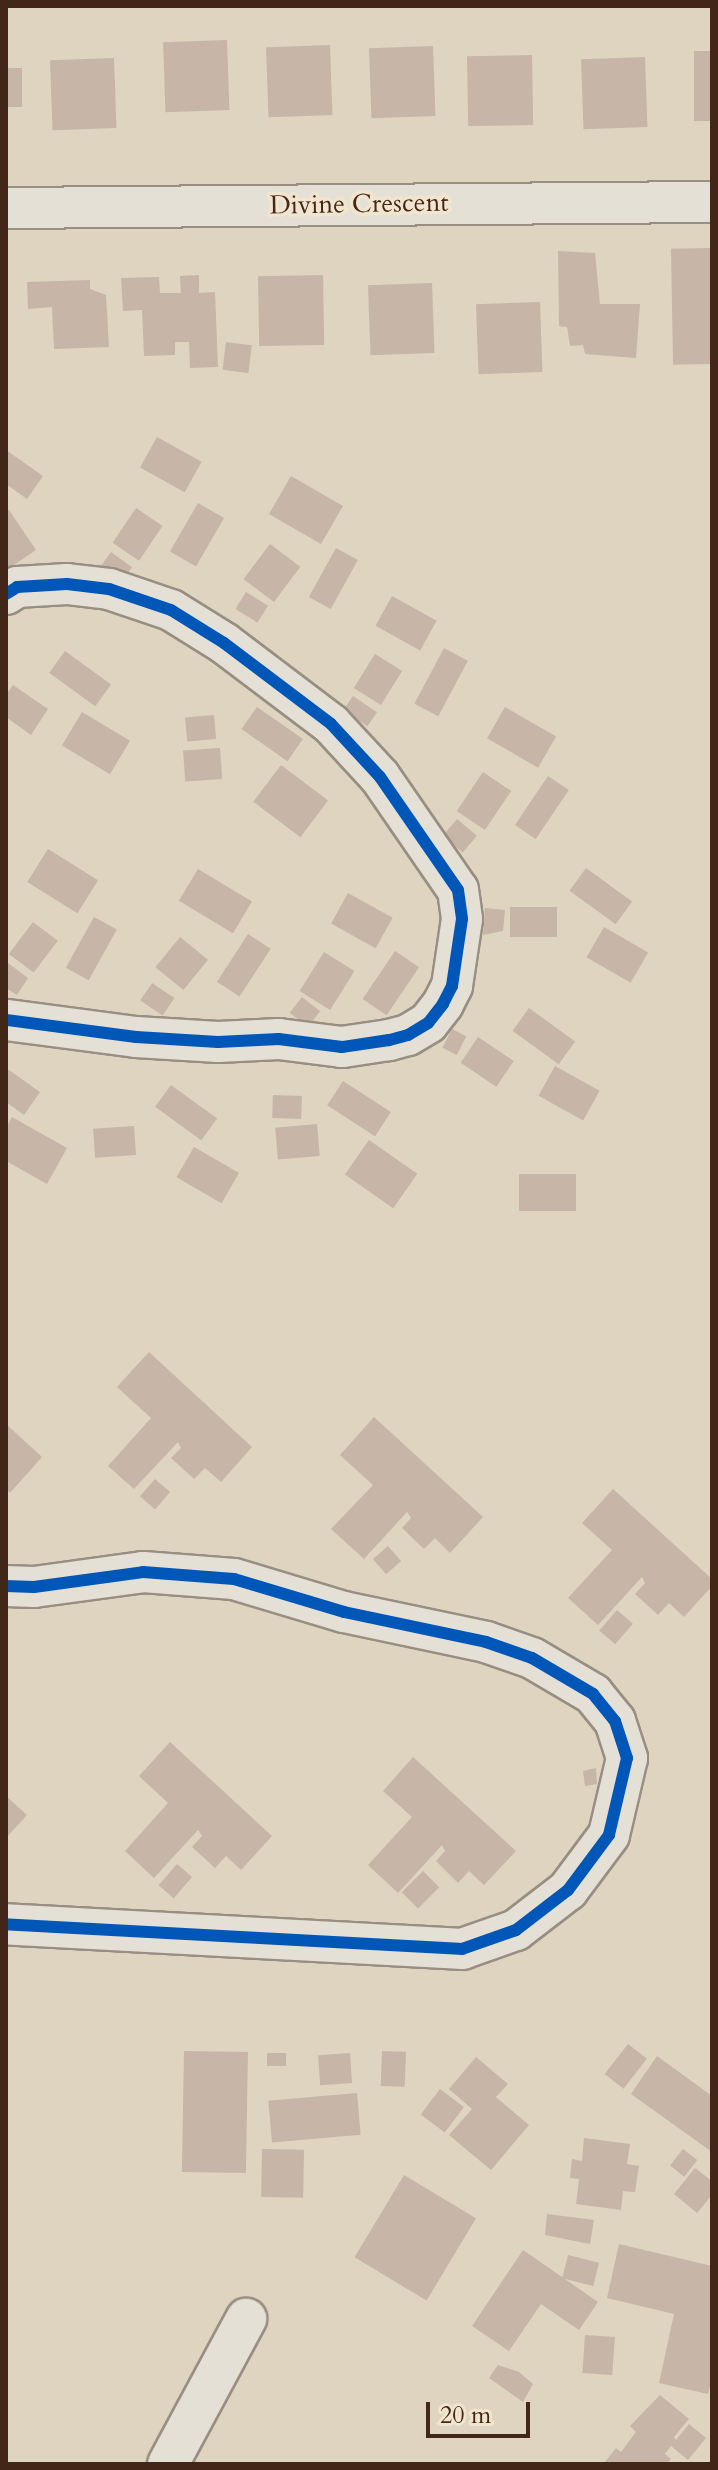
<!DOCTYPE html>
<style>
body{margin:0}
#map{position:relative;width:718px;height:2470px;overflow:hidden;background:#ded4c0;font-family:Cardo,serif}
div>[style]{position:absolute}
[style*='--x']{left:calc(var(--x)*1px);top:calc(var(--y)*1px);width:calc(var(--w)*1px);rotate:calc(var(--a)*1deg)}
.building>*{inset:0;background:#c7b5a7;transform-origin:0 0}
.roads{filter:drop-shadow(2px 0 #988e81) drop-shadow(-2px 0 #988e81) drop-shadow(0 2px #988e81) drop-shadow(0 -2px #988e81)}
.minor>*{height:40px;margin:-20px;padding:0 20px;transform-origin:20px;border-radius:20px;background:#e5e0d6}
.cycleway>*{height:12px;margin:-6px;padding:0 6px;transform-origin:6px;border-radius:6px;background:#0057b8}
span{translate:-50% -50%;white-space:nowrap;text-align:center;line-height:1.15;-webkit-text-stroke:7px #f2e5ce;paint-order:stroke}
.street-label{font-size:26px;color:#422719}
.frame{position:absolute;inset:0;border:8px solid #422719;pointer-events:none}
.scale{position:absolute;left:426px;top:2402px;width:104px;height:36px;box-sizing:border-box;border:4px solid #422719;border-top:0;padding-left:10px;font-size:24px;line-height:28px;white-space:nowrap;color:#422719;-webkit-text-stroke:6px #f2e5ce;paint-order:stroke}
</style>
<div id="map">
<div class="building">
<div style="left:227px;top:40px;width:70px;height:64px;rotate:88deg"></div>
<div style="left:330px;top:45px;width:70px;height:64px;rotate:88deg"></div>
<div style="left:433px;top:46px;width:70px;height:64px;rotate:88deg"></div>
<div style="left:694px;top:51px;width:18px;height:70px"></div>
<div style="left:532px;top:55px;width:70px;height:65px;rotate:89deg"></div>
<div style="left:645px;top:57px;width:70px;height:64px;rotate:88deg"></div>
<div style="left:114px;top:58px;width:70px;height:64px;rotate:88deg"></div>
<div style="left:6px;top:68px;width:16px;height:39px"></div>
<div style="left:710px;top:248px;width:116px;height:39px;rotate:89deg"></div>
<div style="clip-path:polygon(558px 251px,595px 253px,600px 304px,640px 304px,636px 358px,585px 354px,583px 345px,570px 346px,567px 327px,559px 326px)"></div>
<div style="clip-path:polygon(199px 275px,199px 293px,215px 292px,218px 367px,190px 368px,189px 342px,175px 342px,175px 355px,144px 356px,142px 310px,123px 311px,121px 278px,159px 277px,160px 293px,181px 293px,180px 276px)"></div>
<div style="left:323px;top:275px;width:70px;height:65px;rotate:89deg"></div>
<div style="clip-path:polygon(90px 280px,90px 289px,106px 295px,109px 347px,54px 349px,52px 307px,28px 309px,27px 282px)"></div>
<div style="left:432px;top:283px;width:70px;height:64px;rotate:88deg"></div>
<div style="left:540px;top:302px;width:70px;height:64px;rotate:88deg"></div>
<div style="left:226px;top:342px;width:26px;height:28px;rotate:7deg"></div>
<div style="left:157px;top:437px;width:51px;height:35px;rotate:29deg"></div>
<div style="clip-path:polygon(6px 450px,43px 476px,27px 499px,6px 484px)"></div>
<div style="left:291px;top:476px;width:60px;height:44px;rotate:30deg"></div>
<div style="left:198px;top:503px;width:30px;height:56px;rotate:30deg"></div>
<div style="left:136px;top:508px;width:32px;height:42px;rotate:34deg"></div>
<div style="clip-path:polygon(9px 510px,36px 550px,8px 569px,6px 512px)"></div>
<div style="left:270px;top:544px;width:38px;height:44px;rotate:37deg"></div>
<div style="left:336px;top:548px;width:25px;height:56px;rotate:29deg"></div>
<div style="left:111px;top:552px;width:26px;height:18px;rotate:36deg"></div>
<div style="left:246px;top:592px;width:26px;height:20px;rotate:32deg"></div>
<div style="left:392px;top:596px;width:51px;height:34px;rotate:29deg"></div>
<div style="left:444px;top:648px;width:27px;height:63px;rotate:28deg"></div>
<div style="left:65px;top:651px;width:57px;height:27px;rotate:36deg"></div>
<div style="left:375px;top:654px;width:32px;height:40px;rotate:32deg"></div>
<div style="clip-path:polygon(13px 685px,48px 709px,31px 735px,6px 717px,6px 695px)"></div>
<div style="left:353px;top:696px;width:29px;height:17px;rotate:34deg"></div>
<div style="left:257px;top:707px;width:56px;height:27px;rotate:35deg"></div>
<div style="left:505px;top:707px;width:59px;height:36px;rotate:30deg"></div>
<div style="left:82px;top:712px;width:56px;height:39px;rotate:31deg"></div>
<div style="left:214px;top:715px;width:24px;height:29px;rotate:85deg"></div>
<div style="left:220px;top:748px;width:31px;height:37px;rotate:86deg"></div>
<div style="left:281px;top:765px;width:59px;height:46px;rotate:37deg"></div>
<div style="left:483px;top:772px;width:34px;height:47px;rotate:34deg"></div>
<div style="left:548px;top:776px;width:25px;height:59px;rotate:34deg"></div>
<div style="left:457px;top:819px;width:26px;height:22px;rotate:40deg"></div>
<div style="left:48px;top:849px;width:59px;height:39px;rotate:32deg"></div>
<div style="left:586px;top:868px;width:57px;height:28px;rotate:36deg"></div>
<div style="left:198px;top:869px;width:63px;height:37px;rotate:31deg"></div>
<div style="left:348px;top:893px;width:51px;height:35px;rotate:29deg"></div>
<div style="left:510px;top:907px;width:47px;height:30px"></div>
<div style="clip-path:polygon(485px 908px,505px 910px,503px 931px,483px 935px)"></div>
<div style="left:94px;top:917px;width:26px;height:58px;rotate:29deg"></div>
<div style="left:33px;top:922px;width:31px;height:40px;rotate:37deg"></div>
<div style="left:604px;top:927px;width:51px;height:35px;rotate:30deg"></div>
<div style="left:248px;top:934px;width:27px;height:57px;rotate:33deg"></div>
<div style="left:180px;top:937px;width:36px;height:39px;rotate:39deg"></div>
<div style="left:395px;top:951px;width:29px;height:58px;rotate:34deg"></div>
<div style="left:324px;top:952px;width:36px;height:46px;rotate:32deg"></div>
<div style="clip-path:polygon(8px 963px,28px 978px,17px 995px,6px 988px)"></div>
<div style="left:152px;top:983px;width:27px;height:21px;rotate:34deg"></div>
<div style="left:302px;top:997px;width:23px;height:20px;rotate:38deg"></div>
<div style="left:529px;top:1008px;width:57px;height:28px;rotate:36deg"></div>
<div style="left:452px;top:1029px;width:16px;height:21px;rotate:27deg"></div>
<div style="left:478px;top:1037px;width:43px;height:31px;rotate:34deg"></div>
<div style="left:555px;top:1066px;width:51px;height:34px;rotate:29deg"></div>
<div style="clip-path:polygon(6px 1068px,40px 1092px,24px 1115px,6px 1102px)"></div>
<div style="left:343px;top:1081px;width:57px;height:29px;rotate:33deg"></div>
<div style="left:171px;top:1085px;width:57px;height:27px;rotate:36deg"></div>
<div style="left:273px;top:1095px;width:29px;height:23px;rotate:2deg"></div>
<div style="clip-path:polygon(12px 1117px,67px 1148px,47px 1184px,6px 1161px,6px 1128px)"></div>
<div style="left:317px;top:1124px;width:32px;height:42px;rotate:85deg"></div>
<div style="left:134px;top:1126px;width:29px;height:41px;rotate:86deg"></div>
<div style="left:369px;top:1140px;width:59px;height:42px;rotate:35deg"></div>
<div style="left:194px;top:1147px;width:52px;height:35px;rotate:30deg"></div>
<div style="left:519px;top:1174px;width:57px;height:37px"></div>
<div style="clip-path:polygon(149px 1352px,252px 1447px,221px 1482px,205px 1468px,194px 1479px,171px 1458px,181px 1448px,178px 1442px,134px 1489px,108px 1466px,151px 1418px,117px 1387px)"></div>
<div style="clip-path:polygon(374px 1417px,483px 1517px,450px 1553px,435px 1538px,424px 1549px,402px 1528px,411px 1518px,407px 1512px,364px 1559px,331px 1529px,373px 1485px,340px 1455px)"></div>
<div style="clip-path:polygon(6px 1424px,42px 1457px,10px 1493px,6px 1489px)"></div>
<div style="left:155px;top:1479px;width:20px;height:23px;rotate:41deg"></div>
<div style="clip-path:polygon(613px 1489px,712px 1579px,712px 1586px,684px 1617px,669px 1603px,658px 1615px,635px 1594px,645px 1583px,642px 1577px,598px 1625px,568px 1598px,612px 1550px,582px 1523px)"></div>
<div style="left:388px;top:1546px;width:20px;height:20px;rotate:49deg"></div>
<div style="left:617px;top:1610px;width:21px;height:27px;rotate:41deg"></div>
<div style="clip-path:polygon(170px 1742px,272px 1836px,241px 1870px,226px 1856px,215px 1868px,192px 1847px,202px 1836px,198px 1830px,154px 1878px,125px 1851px,168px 1803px,139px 1776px)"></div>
<div style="clip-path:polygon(413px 1757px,516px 1851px,484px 1885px,469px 1871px,458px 1883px,436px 1861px,445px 1851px,442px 1845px,398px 1893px,368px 1865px,412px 1817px,383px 1791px)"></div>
<div style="clip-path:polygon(596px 1768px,597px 1784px,585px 1786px,583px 1771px)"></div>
<div style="clip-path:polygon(6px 1796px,27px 1815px,6px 1838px)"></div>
<div style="left:177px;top:1864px;width:20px;height:28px;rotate:41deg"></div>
<div style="left:423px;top:1871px;width:23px;height:30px;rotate:45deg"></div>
<div style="left:628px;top:2044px;width:24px;height:38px;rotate:38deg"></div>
<div style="left:184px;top:2051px;width:64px;height:121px;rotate:1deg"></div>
<div style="left:382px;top:2051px;width:24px;height:35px;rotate:2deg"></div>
<div style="left:267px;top:2053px;width:19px;height:13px"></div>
<div style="left:350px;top:2053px;width:30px;height:32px;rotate:86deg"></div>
<div style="clip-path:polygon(657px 2056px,712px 2096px,712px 2152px,631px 2094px)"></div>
<div style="clip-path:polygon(476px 2057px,508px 2084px,496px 2097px,529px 2125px,491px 2170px,449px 2135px,472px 2109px,449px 2089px)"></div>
<div style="left:440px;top:2089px;width:30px;height:32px;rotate:37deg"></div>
<div style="left:357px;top:2093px;width:42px;height:89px;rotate:85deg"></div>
<div style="clip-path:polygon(584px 2138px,630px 2144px,627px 2164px,639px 2166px,635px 2192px,623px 2191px,621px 2210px,576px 2204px,579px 2179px,570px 2178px,572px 2159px,582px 2161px)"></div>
<div style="left:262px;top:2149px;width:42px;height:48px;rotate:1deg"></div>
<div style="left:683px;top:2149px;width:18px;height:21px;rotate:38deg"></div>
<div style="clip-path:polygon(695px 2168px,712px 2181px,712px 2195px,697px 2213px,674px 2194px)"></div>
<div style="left:404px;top:2175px;width:84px;height:96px;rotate:31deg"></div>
<div style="clip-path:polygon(547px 2214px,594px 2220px,590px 2244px,545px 2235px)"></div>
<div style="clip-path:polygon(619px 2244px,712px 2266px,712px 2378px,708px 2394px,659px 2383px,674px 2314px,607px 2298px)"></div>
<div style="clip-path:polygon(523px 2250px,598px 2302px,579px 2330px,541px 2304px,509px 2351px,472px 2326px)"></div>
<div style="left:568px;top:2255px;width:32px;height:24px;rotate:14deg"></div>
<div style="left:585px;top:2335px;width:30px;height:38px;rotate:4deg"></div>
<div style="clip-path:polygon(498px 2365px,519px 2372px,533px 2384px,523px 2402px,489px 2378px)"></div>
<div style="clip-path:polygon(660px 2395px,689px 2419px,674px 2437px,676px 2440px,689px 2424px,706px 2438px,688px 2460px,671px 2446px,665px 2454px,671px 2459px,667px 2464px,604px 2463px,616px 2448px,621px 2452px,636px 2432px,630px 2426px)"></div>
</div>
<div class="roads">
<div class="minor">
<div style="--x:6;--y:208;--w:706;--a:-0.49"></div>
<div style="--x:6;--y:594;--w:13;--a:-32"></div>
<div style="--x:17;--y:587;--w:50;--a:-3.4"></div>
<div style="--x:67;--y:584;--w:42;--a:6.8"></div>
<div style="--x:109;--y:589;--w:65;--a:18.7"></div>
<div style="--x:171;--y:610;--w:62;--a:31.9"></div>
<div style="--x:224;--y:643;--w:134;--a:37.1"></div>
<div style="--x:331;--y:724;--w:72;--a:47.2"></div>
<div style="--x:380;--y:777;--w:137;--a:55.4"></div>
<div style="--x:458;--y:890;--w:29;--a:82"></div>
<div style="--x:462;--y:919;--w:68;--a:98.5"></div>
<div style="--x:452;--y:986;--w:20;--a:117"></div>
<div style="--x:443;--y:1004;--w:24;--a:128"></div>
<div style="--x:428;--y:1023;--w:23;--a:149"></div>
<div style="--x:408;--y:1035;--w:20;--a:165"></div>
<div style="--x:389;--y:1040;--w:48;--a:171.5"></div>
<div style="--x:342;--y:1047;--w:64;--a:-172.8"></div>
<div style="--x:279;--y:1039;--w:61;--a:177.2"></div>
<div style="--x:218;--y:1042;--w:82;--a:-176.5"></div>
<div style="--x:136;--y:1037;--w:131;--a:-172.5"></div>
<div style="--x:6;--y:1586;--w:28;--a:2"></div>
<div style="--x:34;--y:1587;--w:110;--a:-7.8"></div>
<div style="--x:143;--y:1572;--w:91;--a:4.4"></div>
<div style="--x:234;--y:1579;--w:115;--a:16.7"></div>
<div style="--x:344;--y:1612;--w:145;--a:11.9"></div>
<div style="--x:486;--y:1642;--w:49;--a:19.2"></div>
<div style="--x:532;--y:1658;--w:71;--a:30.5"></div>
<div style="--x:593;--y:1694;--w:35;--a:51"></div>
<div style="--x:615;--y:1721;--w:39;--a:72"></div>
<div style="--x:627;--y:1758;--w:79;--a:103.2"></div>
<div style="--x:609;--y:1835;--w:69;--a:126.7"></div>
<div style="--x:568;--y:1890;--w:66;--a:142.4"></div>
<div style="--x:516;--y:1930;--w:57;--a:160.6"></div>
<div style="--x:462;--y:1949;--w:457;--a:-176.9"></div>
<div style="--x:168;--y:2464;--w:165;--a:-61.7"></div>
</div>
</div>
<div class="cycleway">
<div style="--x:6;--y:594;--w:13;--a:-32"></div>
<div style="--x:17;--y:587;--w:50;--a:-3.4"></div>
<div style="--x:67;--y:584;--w:42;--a:6.8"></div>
<div style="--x:109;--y:589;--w:65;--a:18.7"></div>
<div style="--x:171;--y:610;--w:62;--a:31.9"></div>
<div style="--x:224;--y:643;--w:134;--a:37.1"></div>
<div style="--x:331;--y:724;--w:72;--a:47.2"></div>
<div style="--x:380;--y:777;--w:137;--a:55.4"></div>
<div style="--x:458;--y:890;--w:29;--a:82"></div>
<div style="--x:462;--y:919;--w:68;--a:98.5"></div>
<div style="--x:452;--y:986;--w:20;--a:117"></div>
<div style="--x:443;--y:1004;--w:24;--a:128"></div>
<div style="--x:428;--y:1023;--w:23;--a:149"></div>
<div style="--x:408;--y:1035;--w:20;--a:165"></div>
<div style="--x:389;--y:1040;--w:48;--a:171.5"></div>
<div style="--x:342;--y:1047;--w:64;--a:-172.8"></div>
<div style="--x:279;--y:1039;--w:61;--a:177.2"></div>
<div style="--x:218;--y:1042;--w:82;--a:-176.5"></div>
<div style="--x:136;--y:1037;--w:131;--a:-172.5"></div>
<div style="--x:6;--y:1586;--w:28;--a:2"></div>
<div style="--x:34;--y:1587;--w:110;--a:-7.8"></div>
<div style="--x:143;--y:1572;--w:91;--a:4.4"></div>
<div style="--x:234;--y:1579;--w:115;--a:16.7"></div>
<div style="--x:344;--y:1612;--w:145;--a:11.9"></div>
<div style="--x:486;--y:1642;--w:49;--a:19.2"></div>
<div style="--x:532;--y:1658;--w:71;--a:30.5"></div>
<div style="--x:593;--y:1694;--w:35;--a:51"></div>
<div style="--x:615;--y:1721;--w:39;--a:72"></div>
<div style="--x:627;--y:1758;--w:79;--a:103.2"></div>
<div style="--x:609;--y:1835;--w:69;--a:126.7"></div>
<div style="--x:568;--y:1890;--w:66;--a:142.4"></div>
<div style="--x:516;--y:1930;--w:57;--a:160.6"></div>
<div style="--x:462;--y:1949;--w:457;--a:-176.9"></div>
</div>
<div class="street-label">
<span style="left:359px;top:204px;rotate:-1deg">Divine Crescent</span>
</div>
<div class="frame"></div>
<div class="scale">20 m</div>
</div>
